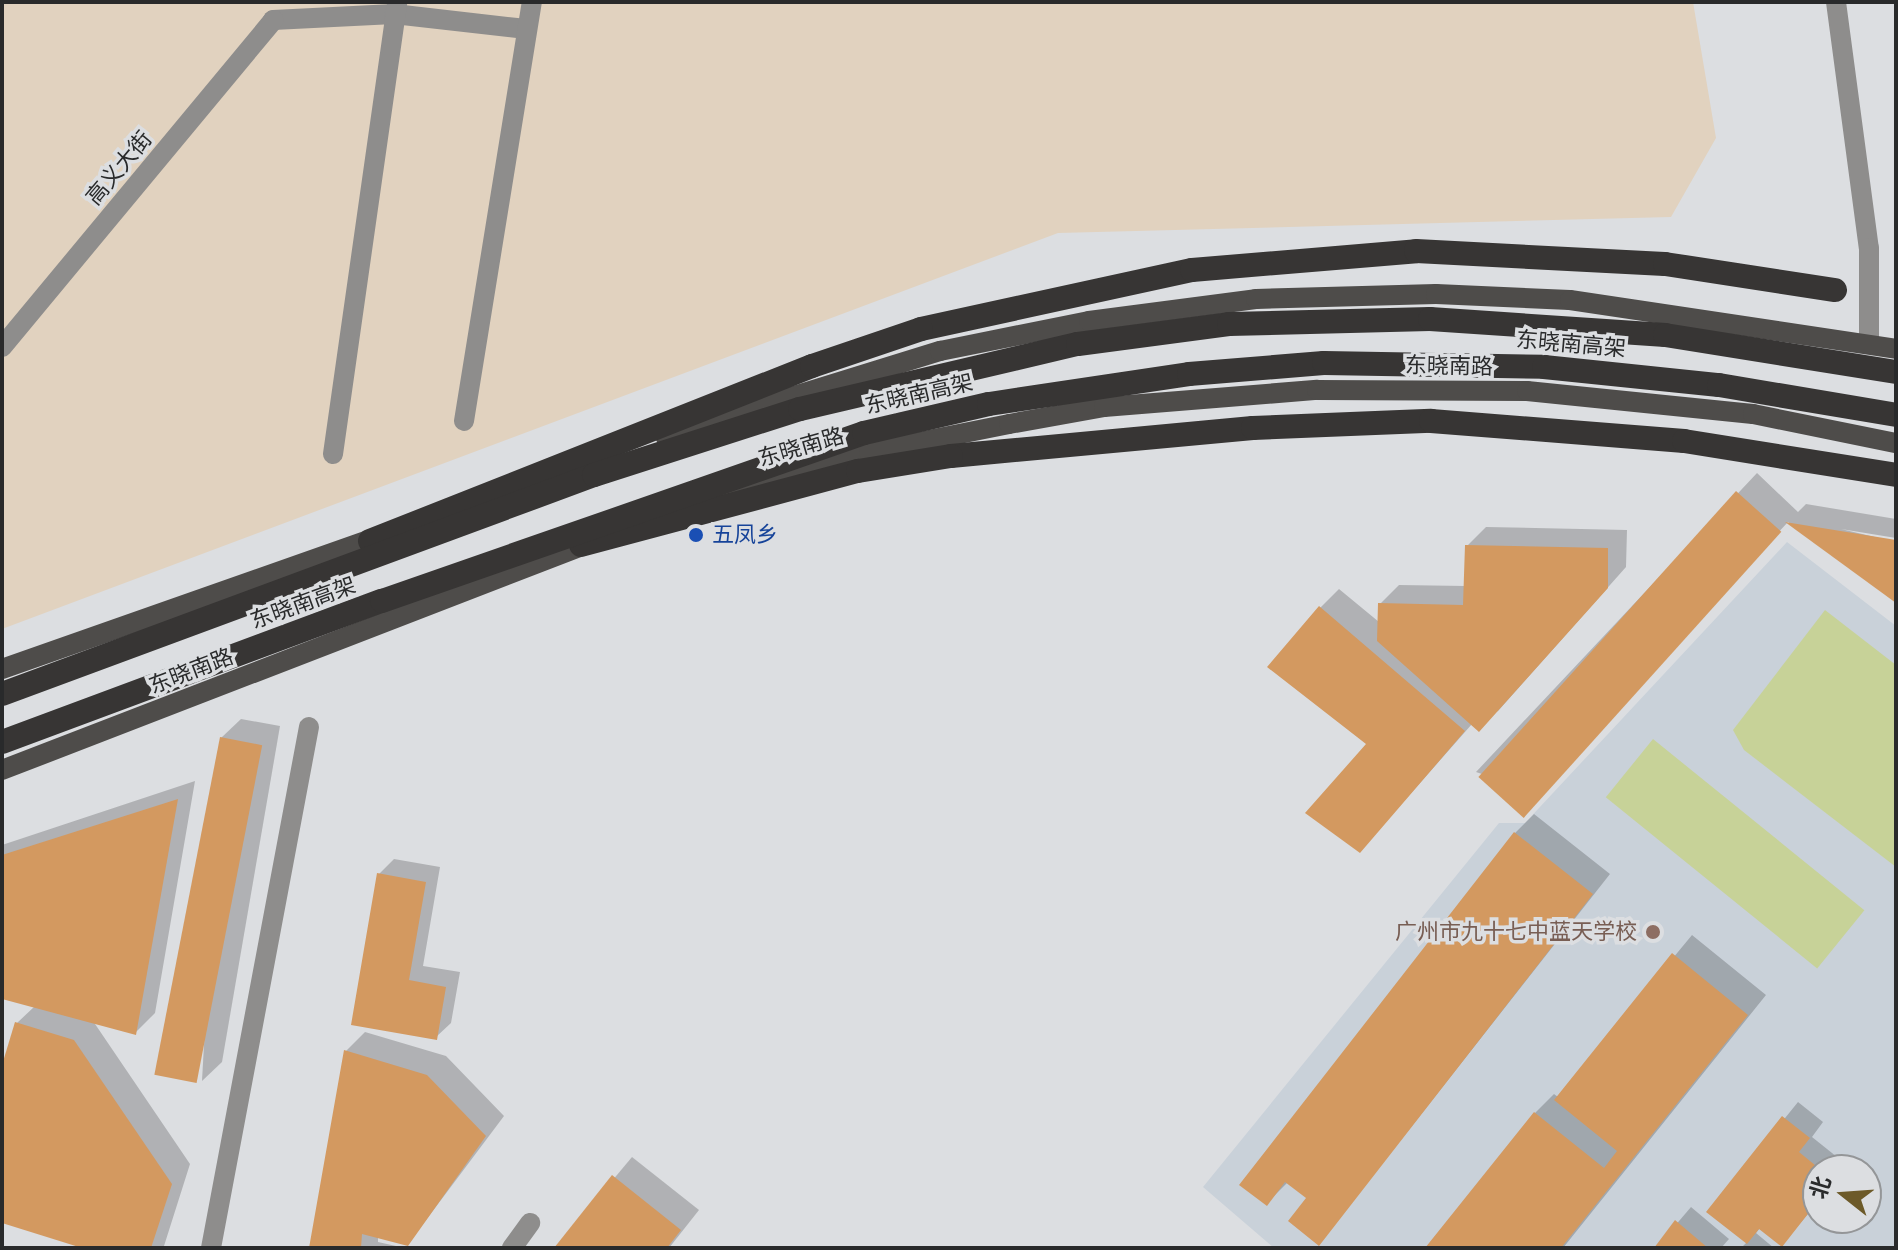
<!DOCTYPE html>
<meta charset="utf-8">
<style>
body{margin:0}
#map{position:relative;width:1898px;height:1250px;overflow:hidden;background:#dcdee1;font-family:"Roboto Condensed","Noto Sans SC",sans-serif}
div>[style]{position:absolute}
[style*='--x']{left:calc(var(--x)*1px);top:calc(var(--y)*1px);width:calc(var(--w)*1px);rotate:calc(var(--a)*1deg)}
.commercial>*{inset:0;background:#e1d2bf}
.built>*{inset:0;background:#c9d1d9}
.green>*{inset:0;background:#c7d298;transform-origin:0 0}
.shadow>*{inset:0;background:#0003}
.building>*{inset:0;background:#d39960;transform-origin:0 0}
.street>*{height:20px;margin:-10px;padding:0 10px;transform-origin:10px;border-radius:10px;background:#8e8d8c}
.primary>*{height:20px;margin:-10px;padding:0 10px;transform-origin:10px;border-radius:10px;background:#4e4c4a}
.highway>*{height:24px;margin:-12px;padding:0 12px;transform-origin:12px;border-radius:12px;background:#373534}
.highway-bridge>*{height:24px;margin:-12px;padding:0 12px;transform-origin:12px;border-radius:12px;background:#373534}
.dots>*{width:22px;height:22px;translate:-50% -50%;box-sizing:border-box;border:4px solid #dcdee1;border-radius:50%}
span{translate:-50% -50%;white-space:nowrap;text-align:center;line-height:1.15;-webkit-text-stroke:7px #dcdee1;paint-order:stroke}
.street-label{font-size:22px;color:#292a2b}
.transit-label{font-size:22px;color:#164399}
.left{translate:0 -50%;text-align:left}
.education-label{font-size:22px;color:#785e54}
.right{translate:-100% -50%;text-align:right}
.frame{position:absolute;inset:0;border:4px solid #292a2b;pointer-events:none}
.north{position:absolute;left:1802px;top:1154px;width:80px;height:80px;box-sizing:border-box;background:#dcdee1;border:2px solid #949698;border-radius:50%;rotate:287deg;font-size:22px;font-weight:700;line-height:32px;text-align:center;color:#292a2b}
.north::after{content:'';display:block;margin:auto;width:28px;height:36px;background:#6d5a29;clip-path:polygon(50% 0,100% 100%,50% 72%,0 100%)}
</style>
<div id="map">
<div class="commercial">
<div style="clip-path:polygon(2px 2px,1693px 2px,1716px 138px,1671px 217px,1058px 233px,2px 629px)"></div>
</div>
<div class="built">
<div style="clip-path:polygon(evenodd,1787px 542px,1896px 626px,1896px 1248px,1274px 1248px,1203px 1187px,1499px 823px,1525px 823px,1787px 542px,1818px 1170px,1866px 1170px,1866px 1218px,1818px 1218px,1818px 1170px)"></div>
</div>
<div class="green">
<div style="clip-path:polygon(1825px 610px,1896px 665px,1896px 867px,1744px 750px,1733px 730px)"></div>
<div style="left:1653px;top:739px;width:272px;height:75px;rotate:39deg"></div>
</div>
<div class="shadow">
<div style="clip-path:polygon(1757px 473px,1798px 512px,1806px 504px,1896px 519px,1896px 538px,1841px 529px,1896px 542px,1896px 600px,1788px 522px,1535px 792px,1476px 772px)"></div>
<div style="clip-path:polygon(1486px 527px,1627px 530px,1626px 567px,1498px 711px,1472px 724px,1360px 851px,1368px 743px,1320px 608px,1339px 589px,1379px 622px,1380px 604px,1399px 585px,1466px 586px,1467px 546px)"></div>
<div style="clip-path:polygon(241px 719px,280px 726px,222px 1062px,202px 1081px,221px 738px)"></div>
<div style="clip-path:polygon(195px 781px,155px 1013px,136px 1032px,93px 1021px,190px 1164px,164px 1246px,89px 1248px,2px 1221px,2px 1071px,17px 1023px,35px 1006px,2px 997px,2px 845px)"></div>
<div style="clip-path:polygon(1534px 814px,1610px 874px,1319px 1244px,1308px 1198px,1288px 1182px,1266px 1204px,1515px 833px)"></div>
<div style="clip-path:polygon(394px 859px,440px 867px,423px 966px,460px 972px,451px 1023px,436px 1037px,353px 1023px,379px 874px)"></div>
<div style="clip-path:polygon(1692px 935px,1766px 995px,1563px 1248px,1427px 1248px,1535px 1113px,1554px 1094px,1558px 1097px)"></div>
<div style="clip-path:polygon(365px 1032px,446px 1056px,504px 1116px,408px 1244px,378px 1236px,378px 1242px,405px 1248px,311px 1248px,346px 1051px)"></div>
<div style="clip-path:polygon(1798px 1102px,1823px 1122px,1812px 1137px,1847px 1165px,1843px 1170px,1818px 1170px,1818px 1202px,1782px 1245px,1760px 1228px,1756px 1233px,1774px 1248px,1741px 1248px,1747px 1242px,1709px 1212px)"></div>
<div style="clip-path:polygon(632px 1157px,699px 1210px,669px 1248px,556px 1248px)"></div>
<div style="clip-path:polygon(1691px 1207px,1729px 1239px,1721px 1248px,1656px 1248px)"></div>
</div>
<div class="building">
<div style="left:1736px;top:491px;width:61px;height:385px;rotate:42deg"></div>
<div style="clip-path:polygon(1785px 522px,1896px 540px,1896px 603px)"></div>
<div style="clip-path:polygon(1465px 545px,1608px 548px,1608px 588px,1479px 732px,1377px 641px,1378px 603px,1463px 605px)"></div>
<div style="clip-path:polygon(1319px 606px,1465px 731px,1360px 853px,1305px 813px,1366px 744px,1267px 667px)"></div>
<div style="left:220px;top:737px;width:43px;height:344px;rotate:11deg"></div>
<div style="clip-path:polygon(178px 799px,136px 1035px,2px 999px,2px 855px)"></div>
<div style="clip-path:polygon(1514px 832px,1593px 894px,1319px 1246px,1288px 1221px,1306px 1198px,1285px 1182px,1267px 1206px,1239px 1185px)"></div>
<div style="clip-path:polygon(377px 873px,426px 882px,409px 980px,446px 987px,437px 1040px,351px 1025px)"></div>
<div style="clip-path:polygon(1672px 953px,1748px 1015px,1561px 1248px,1425px 1248px,1534px 1112px,1604px 1168px,1617px 1151px,1554px 1100px)"></div>
<div style="clip-path:polygon(15px 1022px,74px 1040px,172px 1184px,151px 1248px,82px 1248px,2px 1223px,2px 1065px)"></div>
<div style="clip-path:polygon(344px 1050px,427px 1075px,486px 1136px,408px 1246px,362px 1234px,361px 1248px,309px 1248px)"></div>
<div style="clip-path:polygon(1782px 1116px,1810px 1138px,1799px 1152px,1821px 1170px,1818px 1201px,1782px 1247px,1759px 1229px,1747px 1244px,1706px 1212px)"></div>
<div style="clip-path:polygon(612px 1175px,681px 1230px,667px 1248px,554px 1248px)"></div>
<div style="clip-path:polygon(1675px 1220px,1708px 1248px,1654px 1248px)"></div>
</div>
<div class="street">
<div style="--x:1836;--y:2;--w:248;--a:82.4"></div>
<div style="--x:1869;--y:248;--w:96;--a:90"></div>
<div style="--x:273;--y:20;--w:121;--a:-2.8"></div>
<div style="--x:394;--y:14;--w:133;--a:6.5"></div>
<div style="--x:2;--y:347;--w:425;--a:-50.3"></div>
<div style="--x:464;--y:421;--w:424;--a:-80.8"></div>
<div style="--x:333;--y:454;--w:457;--a:-81.9"></div>
<div style="--x:211;--y:1248;--w:530;--a:-79.35"></div>
<div style="--x:512;--y:1248;--w:31;--a:-54"></div>
</div>
<div class="primary">
<div style="--x:665;--y:436;--w:288;--a:-17.2"></div>
<div style="--x:940;--y:351;--w:152;--a:-11.4"></div>
<div style="--x:1089;--y:321;--w:168;--a:-7.5"></div>
<div style="--x:1256;--y:299;--w:180;--a:-1.6"></div>
<div style="--x:1436;--y:294;--w:134;--a:2.6"></div>
<div style="--x:1570;--y:300;--w:330;--a:8.5"></div>
<div style="--x:712;--y:500;--w:164;--a:-17"></div>
<div style="--x:869;--y:452;--w:143;--a:-11.3"></div>
<div style="--x:1009;--y:424;--w:97;--a:-10.1"></div>
<div style="--x:1104;--y:407;--w:214;--a:-4.6"></div>
<div style="--x:1317;--y:390;--w:210;--a:0.3"></div>
<div style="--x:1527;--y:391;--w:227;--a:5.8"></div>
<div style="--x:1753;--y:414;--w:146;--a:11.5"></div>
<div style="--x:2;--y:669;--w:403;--a:-19.4"></div>
<div style="--x:2;--y:770;--w:636;--a:-21.12"></div>
</div>
<div class="highway">
<div style="--x:921;--y:329;--w:277;--a:-12.3"></div>
<div style="--x:1192;--y:270;--w:225;--a:-4.8"></div>
<div style="--x:1416;--y:251;--w:249;--a:3"></div>
<div style="--x:1665;--y:264;--w:172;--a:8.7"></div>
<div style="--x:951;--y:456;--w:303;--a:-5.3"></div>
<div style="--x:1253;--y:428;--w:178;--a:-2.3"></div>
<div style="--x:1431;--y:421;--w:254;--a:4.5"></div>
<div style="--x:1684;--y:441;--w:215;--a:9.1"></div>
<div style="--x:2;--y:742;--w:405;--a:-20.4"></div>
</div>
<div class="highway-bridge">
<div style="--x:370;--y:541;--w:475;--a:-21.6"></div>
<div style="--x:812;--y:366;--w:115;--a:-18.7"></div>
<div style="--x:581;--y:545;--w:287;--a:-15"></div>
<div style="--x:858;--y:471;--w:94;--a:-9.2"></div>
<div style="--x:382;--y:601;--w:510;--a:-19.22"></div>
<div style="--x:864;--y:433;--w:128;--a:-13.1"></div>
<div style="--x:989;--y:404;--w:202;--a:-8.5"></div>
<div style="--x:1189;--y:374;--w:135;--a:-4.7"></div>
<div style="--x:1324;--y:363;--w:220;--a:1"></div>
<div style="--x:1544;--y:367;--w:176;--a:5.9"></div>
<div style="--x:1719;--y:385;--w:180;--a:9.6"></div>
<div style="--x:2;--y:694;--w:631;--a:-20.3"></div>
<div style="--x:594;--y:475;--w:216;--a:-17.8"></div>
<div style="--x:800;--y:409;--w:285;--a:-13.2"></div>
<div style="--x:1078;--y:344;--w:152;--a:-7.5"></div>
<div style="--x:1229;--y:324;--w:201;--a:-1.4"></div>
<div style="--x:1430;--y:319;--w:236;--a:3.9"></div>
<div style="--x:1665;--y:335;--w:234;--a:9.1"></div>
</div>
<div class="dots">
<div style="left:696px;top:535px;background:#1a4fb4"></div>
<div style="left:1653px;top:932px;background:#8d6e63"></div>
</div>
<div class="street-label">
<span style="left:119px;top:168px;rotate:-50deg">高义大街</span>
<span style="left:1571px;top:344px;rotate:5deg">东晓南高架</span>
<span style="left:1449px;top:366px;rotate:1deg">东晓南路</span>
<span style="left:919px;top:394px;rotate:-13deg">东晓南高架</span>
<span style="left:801px;top:447px;rotate:-16deg">东晓南路</span>
<span style="left:303px;top:603px;rotate:-20deg">东晓南高架</span>
<span style="left:191px;top:671px;rotate:-21deg">东晓南路</span>
</div>
<div class="transit-label">
<span class="left" style="left:712px;top:535px">五凤乡</span>
</div>
<div class="education-label">
<span class="right" style="left:1637px;top:932px">广州市九十七中蓝天学校</span>
</div>
<div class="frame"></div>
<div class="north">北</div>
</div>
